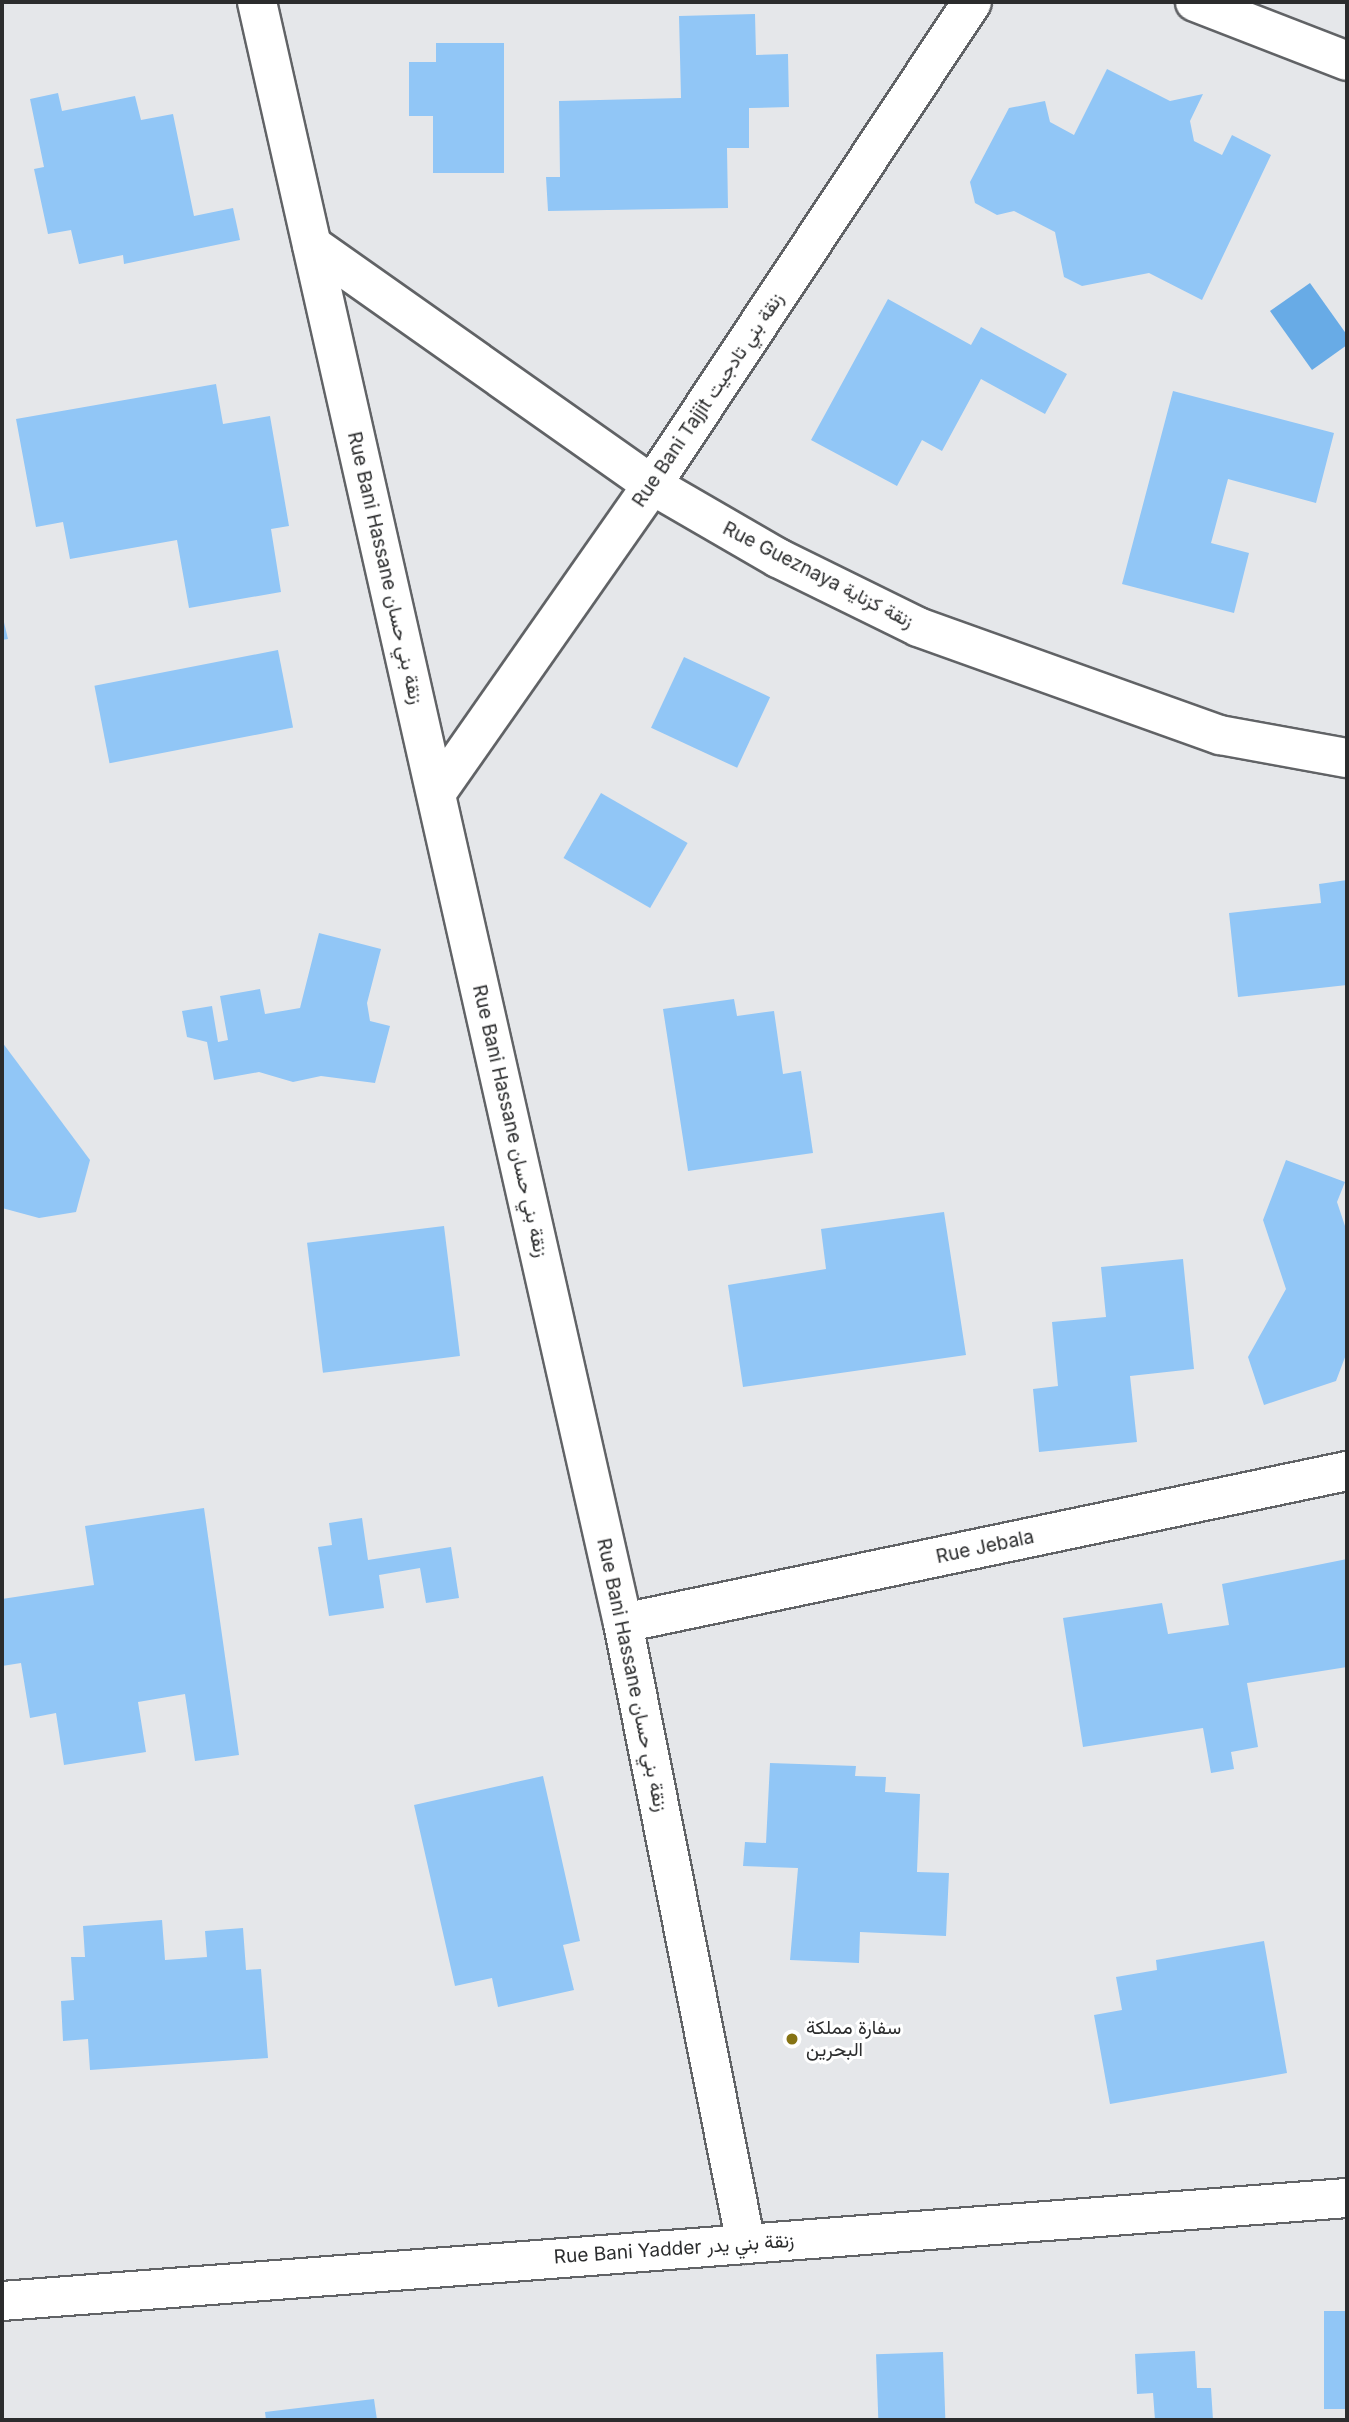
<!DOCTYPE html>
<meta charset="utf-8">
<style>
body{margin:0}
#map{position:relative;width:1349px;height:2422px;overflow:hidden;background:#e5e7ea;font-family:Inter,Vazirmatn,sans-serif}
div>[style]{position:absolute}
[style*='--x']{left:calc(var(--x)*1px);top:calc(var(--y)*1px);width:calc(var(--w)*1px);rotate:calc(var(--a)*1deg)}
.water>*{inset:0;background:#68abe6}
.building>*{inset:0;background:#91c6f6;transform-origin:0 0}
.roads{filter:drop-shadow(2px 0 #616366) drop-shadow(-2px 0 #616366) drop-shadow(0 2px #616366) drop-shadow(0 -2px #616366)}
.street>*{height:38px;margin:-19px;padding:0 19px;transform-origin:19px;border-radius:19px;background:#fff}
.dots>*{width:19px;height:19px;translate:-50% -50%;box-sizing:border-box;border:4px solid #fff;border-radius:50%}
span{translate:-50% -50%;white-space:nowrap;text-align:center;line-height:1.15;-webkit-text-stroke:6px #fff;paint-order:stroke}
.street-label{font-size:19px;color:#2b2c2d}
.poi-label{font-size:19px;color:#2b2c2d}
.left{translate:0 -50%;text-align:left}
.frame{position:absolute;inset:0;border:4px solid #2b2c2d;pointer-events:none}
</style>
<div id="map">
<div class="water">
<div style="clip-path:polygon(1310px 283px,1347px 335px,1347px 345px,1312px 370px,1270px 311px)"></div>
</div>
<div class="building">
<div style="clip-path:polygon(755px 14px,756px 55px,788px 54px,789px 107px,749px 108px,749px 148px,727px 148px,728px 208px,548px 211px,546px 177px,560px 177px,559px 101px,681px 98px,679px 16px)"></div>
<div style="clip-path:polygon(436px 43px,504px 43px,504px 173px,433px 173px,433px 116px,409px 116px,409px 62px,436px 62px)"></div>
<div style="clip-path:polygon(1107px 69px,1170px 101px,1203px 94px,1190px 121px,1194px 141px,1222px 155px,1232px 135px,1271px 155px,1202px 300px,1149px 273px,1082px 286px,1064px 277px,1055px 232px,1014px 211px,997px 215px,975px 203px,970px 182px,1009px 108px,1045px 101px,1050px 122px,1074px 135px)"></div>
<div style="clip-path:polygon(58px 93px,62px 111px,135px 96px,141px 120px,173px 114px,194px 216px,233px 208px,240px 240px,124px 264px,123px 255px,79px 264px,71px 230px,48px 234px,34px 169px,44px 167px,30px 99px)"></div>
<div style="clip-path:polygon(888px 299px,971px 345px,981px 327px,1067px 374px,1045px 414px,981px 379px,942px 451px,922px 440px,897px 486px,811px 440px)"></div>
<div style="clip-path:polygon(216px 384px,223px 424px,270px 416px,289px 526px,271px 529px,281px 592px,189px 608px,177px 540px,70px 559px,63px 522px,36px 527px,16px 419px)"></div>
<div style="clip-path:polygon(1173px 391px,1334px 433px,1316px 503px,1228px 479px,1211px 543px,1249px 553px,1234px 613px,1122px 584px)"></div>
<div style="clip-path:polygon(2px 614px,8px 639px,2px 640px)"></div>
<div style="left:278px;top:650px;width:79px;height:187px;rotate:79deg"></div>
<div style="left:684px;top:657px;width:95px;height:78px;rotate:25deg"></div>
<div style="left:601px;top:793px;width:100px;height:75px;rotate:30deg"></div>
<div style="clip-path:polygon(1347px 880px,1347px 985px,1238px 997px,1229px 913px,1321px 903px,1319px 884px)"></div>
<div style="clip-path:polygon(319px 933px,381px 949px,367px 1003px,370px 1021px,390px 1026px,375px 1083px,321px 1076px,293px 1082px,259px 1072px,214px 1080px,207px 1042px,187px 1037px,182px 1011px,212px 1006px,218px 1042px,228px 1040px,220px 996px,260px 989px,265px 1014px,300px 1008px)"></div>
<div style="clip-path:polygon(734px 999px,737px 1016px,774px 1011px,783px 1074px,801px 1071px,813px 1153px,688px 1171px,663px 1009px)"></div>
<div style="clip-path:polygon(2px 1042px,90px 1160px,76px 1212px,39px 1218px,2px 1208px)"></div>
<div style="clip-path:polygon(1286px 1160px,1345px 1182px,1337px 1202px,1347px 1232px,1347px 1352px,1336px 1381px,1264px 1405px,1248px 1357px,1286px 1289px,1263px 1220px)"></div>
<div style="clip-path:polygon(944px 1212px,966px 1355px,743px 1387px,728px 1285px,826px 1269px,821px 1229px)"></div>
<div style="left:444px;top:1226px;width:131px;height:138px;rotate:83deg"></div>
<div style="clip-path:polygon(1183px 1259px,1194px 1369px,1130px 1376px,1137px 1442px,1039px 1452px,1033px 1389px,1058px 1386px,1052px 1322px,1106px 1317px,1101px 1267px)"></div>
<div style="clip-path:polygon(204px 1508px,239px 1755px,195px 1761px,185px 1694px,138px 1702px,146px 1752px,64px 1765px,56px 1713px,30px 1718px,21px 1663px,2px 1666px,2px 1599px,94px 1585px,85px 1526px)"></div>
<div style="clip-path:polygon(362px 1518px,368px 1560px,451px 1547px,459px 1598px,426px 1603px,420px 1568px,379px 1575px,384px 1608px,329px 1616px,318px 1547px,332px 1545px,329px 1523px)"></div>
<div style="clip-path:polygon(1347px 1559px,1347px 1667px,1247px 1683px,1258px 1747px,1231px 1752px,1234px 1769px,1211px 1773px,1203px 1728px,1083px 1747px,1063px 1618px,1162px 1603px,1168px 1634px,1229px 1625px,1222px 1584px)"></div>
<div style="clip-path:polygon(770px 1763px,856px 1766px,855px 1776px,886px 1777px,885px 1792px,920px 1794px,917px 1872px,949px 1873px,946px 1936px,860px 1932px,859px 1963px,790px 1960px,798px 1868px,743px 1866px,745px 1842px,766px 1843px)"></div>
<div style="clip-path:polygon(543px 1776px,580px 1941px,563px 1945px,574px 1990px,498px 2007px,492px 1978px,455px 1986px,414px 1805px)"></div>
<div style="clip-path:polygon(162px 1920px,165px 1960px,207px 1957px,205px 1931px,243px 1928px,246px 1970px,261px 1969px,268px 2058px,90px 2070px,88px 2039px,63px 2041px,61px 2001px,74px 2000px,71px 1957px,85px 1957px,83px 1926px)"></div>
<div style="clip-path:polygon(1264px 1941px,1287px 2073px,1110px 2104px,1094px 2015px,1122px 2010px,1116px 1977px,1157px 1970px,1156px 1960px)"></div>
<div style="left:1347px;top:2311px;width:98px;height:23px;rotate:90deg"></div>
<div style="clip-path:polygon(1195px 2351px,1197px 2388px,1211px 2388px,1213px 2420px,1155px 2420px,1153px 2393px,1137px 2394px,1135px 2354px)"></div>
<div style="left:943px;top:2352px;width:68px;height:67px;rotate:88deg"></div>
<div style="clip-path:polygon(374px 2399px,377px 2420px,266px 2420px,265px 2412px)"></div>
</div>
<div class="roads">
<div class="street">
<div style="--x:257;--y:2;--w:1662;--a:77.28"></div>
<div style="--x:623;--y:1623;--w:633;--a:78.8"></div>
<div style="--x:1195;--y:2;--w:163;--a:21.2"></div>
<div style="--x:312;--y:245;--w:416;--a:35.2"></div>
<div style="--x:652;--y:485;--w:146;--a:30.1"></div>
<div style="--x:778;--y:558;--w:156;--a:26.2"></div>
<div style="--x:918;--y:627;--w:321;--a:19.7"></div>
<div style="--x:1220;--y:735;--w:129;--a:10.3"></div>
<div style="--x:437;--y:792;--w:375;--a:-55"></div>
<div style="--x:652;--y:485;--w:579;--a:-56.47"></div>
<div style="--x:623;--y:1623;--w:740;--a:-11.86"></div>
<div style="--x:2;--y:2301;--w:1349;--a:-4.38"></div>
</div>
</div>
<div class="dots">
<div style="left:792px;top:2039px;background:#867314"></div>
</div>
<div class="street-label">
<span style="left:708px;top:400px;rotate:-56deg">Rue Bani Tajjit زنقة بني تادجيت</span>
<span style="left:385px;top:568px;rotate:77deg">Rue Bani Hassane زنقة بني حسان</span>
<span style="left:818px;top:575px;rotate:27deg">Rue Gueznaya زنقة كزناية</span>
<span style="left:510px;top:1121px;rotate:77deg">Rue Bani Hassane زنقة بني حسان</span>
<span style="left:985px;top:1547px;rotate:-12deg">Rue Jebala</span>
<span style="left:632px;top:1675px;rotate:78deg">Rue Bani Hassane زنقة بني حسان</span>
<span style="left:674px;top:2249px;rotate:-4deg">Rue Bani Yadder زنقة بني يدر</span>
</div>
<div class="poi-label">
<span class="left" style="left:806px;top:2039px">سفارة مملكة<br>البحرين</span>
</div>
<div class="frame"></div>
</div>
